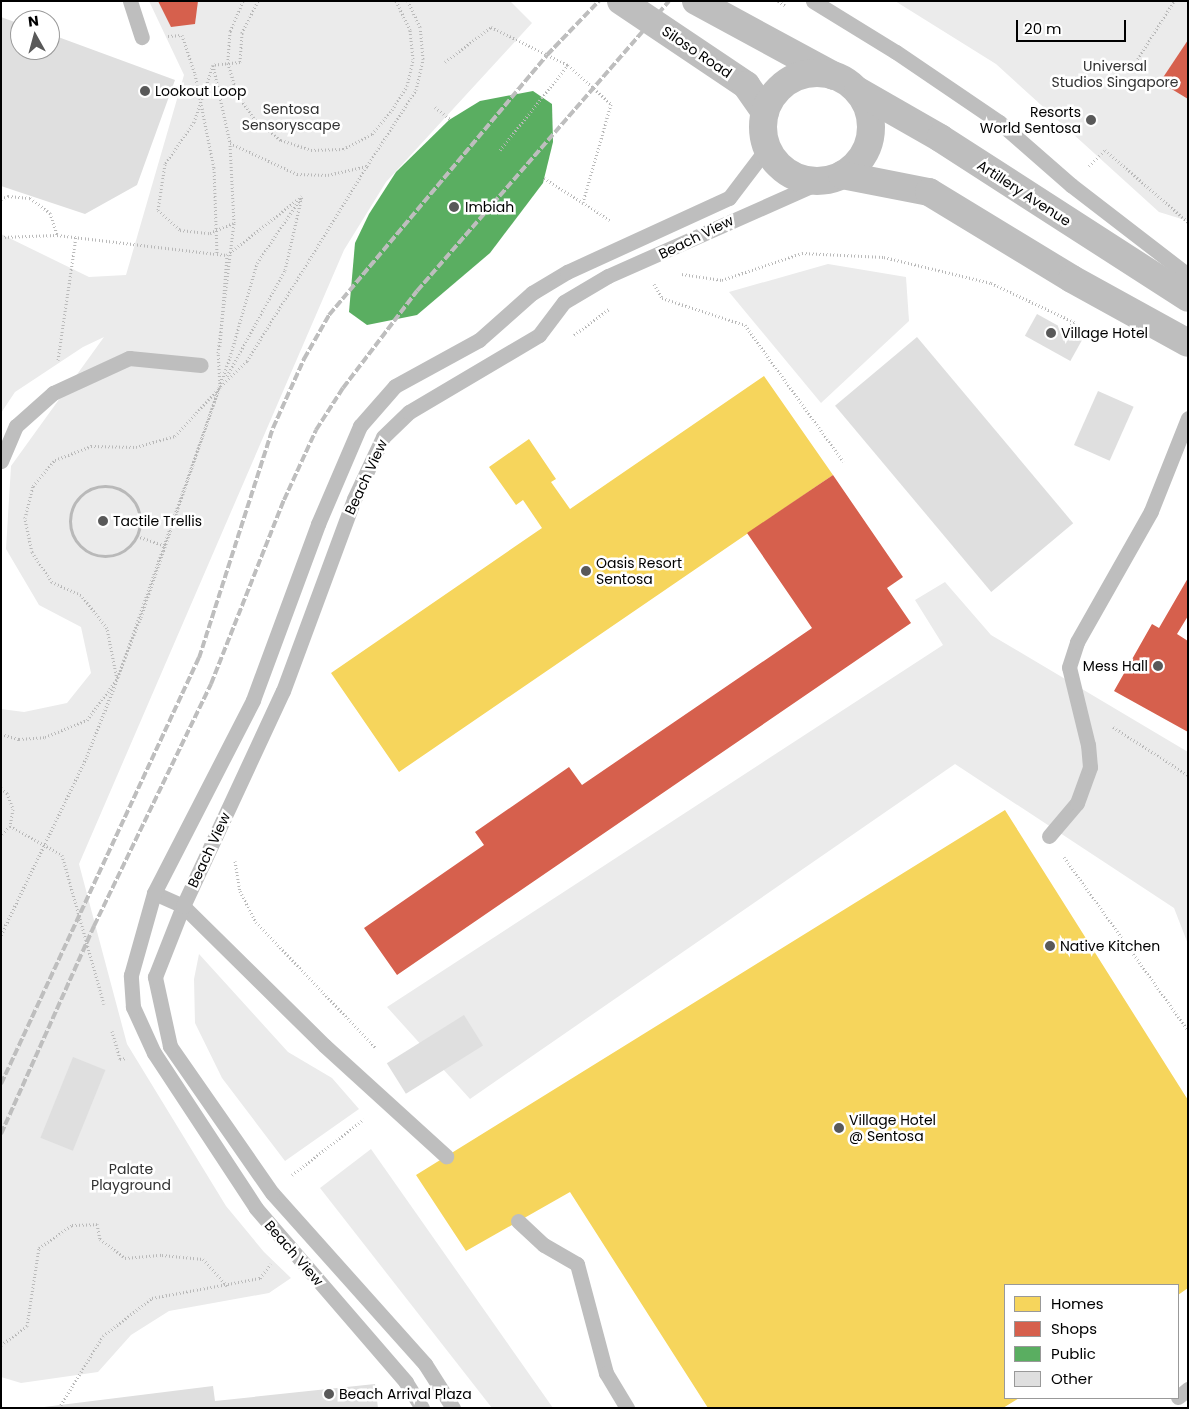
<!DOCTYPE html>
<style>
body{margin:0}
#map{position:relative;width:1189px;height:1409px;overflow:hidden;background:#fff;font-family:Poppins,sans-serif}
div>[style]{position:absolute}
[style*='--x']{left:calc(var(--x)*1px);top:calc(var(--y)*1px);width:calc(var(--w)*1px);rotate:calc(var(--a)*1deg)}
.green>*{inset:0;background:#ebebeb}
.homes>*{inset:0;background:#f6d55c}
.shops>*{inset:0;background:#d6604d}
.public>*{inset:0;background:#5aae61}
.building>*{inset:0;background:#dfdfdf;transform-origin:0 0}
.path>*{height:3px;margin-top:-1.5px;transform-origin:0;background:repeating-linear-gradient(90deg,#b9b9b9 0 1px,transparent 0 3.5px)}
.path>.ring{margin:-1.5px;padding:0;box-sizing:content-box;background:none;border:3px solid #b9b9b9;border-radius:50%}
.service>*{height:15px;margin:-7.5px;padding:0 7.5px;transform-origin:7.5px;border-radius:7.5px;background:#bebebe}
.minor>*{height:28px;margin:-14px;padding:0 14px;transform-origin:14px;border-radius:14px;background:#bebebe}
.tertiary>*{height:28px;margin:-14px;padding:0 14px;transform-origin:14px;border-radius:14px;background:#bebebe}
.tertiary>.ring{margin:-14px;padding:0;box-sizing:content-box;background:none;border:28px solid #bebebe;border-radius:50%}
.rail>*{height:4px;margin-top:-2px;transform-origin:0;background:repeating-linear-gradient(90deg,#bebebe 0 8px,transparent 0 10.5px)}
.path-bridge>*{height:3px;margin-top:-1.5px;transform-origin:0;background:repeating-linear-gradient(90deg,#b9b9b9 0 1px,transparent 0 3.5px)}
.dots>*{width:14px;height:14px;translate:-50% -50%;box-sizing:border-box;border:2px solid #fff;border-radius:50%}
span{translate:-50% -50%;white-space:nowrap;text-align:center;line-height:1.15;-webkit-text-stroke:5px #fff;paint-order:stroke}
.street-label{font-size:14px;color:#000}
.park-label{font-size:14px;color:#323232}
.poi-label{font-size:14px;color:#000}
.left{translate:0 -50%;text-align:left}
.right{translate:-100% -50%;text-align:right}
.frame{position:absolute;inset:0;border:2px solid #000;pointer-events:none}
.legend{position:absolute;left:1004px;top:1284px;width:175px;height:115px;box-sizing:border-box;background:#fff;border:1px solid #999;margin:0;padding:6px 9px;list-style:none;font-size:15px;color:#000}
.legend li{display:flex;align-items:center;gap:10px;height:25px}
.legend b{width:25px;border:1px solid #999}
.north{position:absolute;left:10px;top:10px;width:50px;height:50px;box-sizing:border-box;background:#fff;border:1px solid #999;border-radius:50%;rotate:353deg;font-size:14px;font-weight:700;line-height:20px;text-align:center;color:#000}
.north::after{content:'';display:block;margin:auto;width:18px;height:22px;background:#595959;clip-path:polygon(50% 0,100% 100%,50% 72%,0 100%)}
.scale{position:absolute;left:1016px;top:20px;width:110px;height:22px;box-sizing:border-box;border:2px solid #000;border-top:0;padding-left:6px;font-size:15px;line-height:18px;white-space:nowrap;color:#000;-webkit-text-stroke:4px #fff;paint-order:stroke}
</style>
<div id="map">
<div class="green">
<div style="clip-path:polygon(149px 1px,510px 1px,532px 23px,386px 182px,344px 250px,79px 864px,127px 1044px,226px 1206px,264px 1252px,291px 1278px,269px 1293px,169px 1311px,131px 1335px,98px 1372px,21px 1383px,1px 1377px,1px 709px,24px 712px,67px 703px,91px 673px,81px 627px,39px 605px,6px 549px,11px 466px,104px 337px,83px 347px,15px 392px,1px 413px,1px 234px,89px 277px,126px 275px,184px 75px)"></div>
<div style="clip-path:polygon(895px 1px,1188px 1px,1188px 221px,1159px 212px,996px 64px)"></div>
<div style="clip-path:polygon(828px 264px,906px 277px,909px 321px,821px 403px,729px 292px)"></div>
<div style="clip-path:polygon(945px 582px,991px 635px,1188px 752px,1188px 944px,1174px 908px,955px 764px,470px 1099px,387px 1007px,943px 645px,915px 600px)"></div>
<div style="clip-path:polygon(199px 954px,288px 1052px,332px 1078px,359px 1109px,285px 1161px,222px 1078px,195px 1023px,194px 979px)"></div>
<div style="clip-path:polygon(371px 1149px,553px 1408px,492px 1408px,320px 1188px)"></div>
</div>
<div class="homes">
<div style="clip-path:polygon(764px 376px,833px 475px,399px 772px,331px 673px,542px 528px,523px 500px,516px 505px,489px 467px,529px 439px,556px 479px,551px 482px,570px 509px)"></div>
<div style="clip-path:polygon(1005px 810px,1188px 1100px,1188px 1288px,1178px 1295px,1178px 1285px,1005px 1285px,1005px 1398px,1019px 1398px,1003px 1408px,708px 1408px,570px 1192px,466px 1251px,416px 1175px)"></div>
</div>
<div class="shops">
<div style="clip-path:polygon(158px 1px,198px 1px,195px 24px,171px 27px)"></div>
<div style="clip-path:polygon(1188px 40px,1188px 99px,1160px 82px)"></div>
<div style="clip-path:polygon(833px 475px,903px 577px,887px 588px,911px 623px,397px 975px,364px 928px,484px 845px,475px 832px,569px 767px,582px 785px,812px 628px,747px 533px)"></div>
<div style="clip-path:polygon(1188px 578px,1188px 616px,1177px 634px,1188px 641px,1188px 732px,1114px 691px,1152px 624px,1159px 628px)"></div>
</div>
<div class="public">
<div style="clip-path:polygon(533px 91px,552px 104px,553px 142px,543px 183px,490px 253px,417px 315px,367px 325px,349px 312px,355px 243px,369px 214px,396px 172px,449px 120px,480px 101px)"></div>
</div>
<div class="building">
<div style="clip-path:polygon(1px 17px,20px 24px,20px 50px,50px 50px,50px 34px,175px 80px,137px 185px,85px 214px,1px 186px)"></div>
<div style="left:1037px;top:314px;width:52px;height:25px;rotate:29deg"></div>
<div style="left:917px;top:337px;width:243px;height:107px;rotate:50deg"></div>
<div style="left:1098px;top:391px;width:39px;height:59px;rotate:24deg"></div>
<div style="left:464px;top:1015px;width:36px;height:91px;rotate:58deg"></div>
<div style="left:73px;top:1057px;width:35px;height:87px;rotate:22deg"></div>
<div style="clip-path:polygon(375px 1384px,378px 1408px,36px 1408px,213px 1386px,215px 1401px)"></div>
</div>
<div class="path">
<div style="--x:258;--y:1;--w:36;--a:117"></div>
<div style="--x:242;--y:33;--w:29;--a:94"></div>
<div style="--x:240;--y:62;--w:27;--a:174"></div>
<div style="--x:213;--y:65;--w:80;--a:77.7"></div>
<div style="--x:230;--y:143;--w:74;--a:24.8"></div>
<div style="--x:297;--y:174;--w:31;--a:2"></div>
<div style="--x:328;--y:175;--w:40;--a:-13"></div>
<div style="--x:367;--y:166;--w:90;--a:-57.2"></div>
<div style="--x:416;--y:90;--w:32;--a:-77"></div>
<div style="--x:423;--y:59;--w:32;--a:-95"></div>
<div style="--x:420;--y:27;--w:29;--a:-115"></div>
<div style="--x:396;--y:1;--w:32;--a:64"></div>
<div style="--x:778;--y:1;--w:9;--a:32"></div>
<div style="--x:168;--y:36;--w:14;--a:-4"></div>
<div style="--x:182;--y:35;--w:41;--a:71.6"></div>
<div style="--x:195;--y:74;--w:96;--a:78.6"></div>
<div style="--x:214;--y:168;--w:86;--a:88"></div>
<div style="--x:217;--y:254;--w:10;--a:6"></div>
<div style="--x:445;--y:62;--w:58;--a:-37.3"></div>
<div style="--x:491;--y:27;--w:86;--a:26.3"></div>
<div style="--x:568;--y:65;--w:58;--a:42.2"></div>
<div style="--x:611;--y:104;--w:102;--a:105.9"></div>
<div style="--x:1134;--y:65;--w:75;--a:-58"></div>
<div style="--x:435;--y:107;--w:19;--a:39"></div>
<div style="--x:500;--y:150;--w:109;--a:-51.3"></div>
<div style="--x:1089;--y:166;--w:23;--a:-45"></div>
<div style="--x:1105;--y:150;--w:110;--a:40.9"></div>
<div style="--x:544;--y:178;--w:78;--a:32.5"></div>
<div style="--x:1;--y:199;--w:8;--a:-23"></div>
<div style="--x:8;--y:196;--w:22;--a:5"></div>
<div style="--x:30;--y:198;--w:25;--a:37"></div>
<div style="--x:50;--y:213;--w:23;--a:72"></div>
<div style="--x:57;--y:235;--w:161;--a:6.8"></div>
<div style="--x:1;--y:237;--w:56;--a:-2"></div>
<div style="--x:682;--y:274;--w:40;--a:8.5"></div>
<div style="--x:722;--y:280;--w:84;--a:-18.6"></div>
<div style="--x:802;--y:253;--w:82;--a:2.8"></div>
<div style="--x:884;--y:257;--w:110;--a:13.7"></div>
<div style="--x:991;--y:283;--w:92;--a:25.2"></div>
<div style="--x:1074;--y:322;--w:11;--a:142"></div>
<div style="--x:654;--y:284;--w:16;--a:60"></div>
<div style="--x:662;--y:298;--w:87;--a:18"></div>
<div style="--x:745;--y:325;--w:168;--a:54.2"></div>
<div style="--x:574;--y:335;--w:44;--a:-36.6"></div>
<div style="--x:220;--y:346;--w:91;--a:-85.6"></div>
<div style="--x:227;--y:255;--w:95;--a:-38.2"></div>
<div style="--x:230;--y:357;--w:98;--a:-74"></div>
<div style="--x:257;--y:263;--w:78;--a:-55.9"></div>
<div style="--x:58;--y:360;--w:124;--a:-81.7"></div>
<div style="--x:227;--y:376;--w:121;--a:-61.3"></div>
<div style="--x:285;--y:270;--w:76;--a:-77.1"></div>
<div class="ring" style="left:70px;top:486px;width:67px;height:67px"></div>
<div style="--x:137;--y:536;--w:31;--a:19"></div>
<div style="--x:1113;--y:727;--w:89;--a:32.6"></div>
<div style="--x:1;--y:788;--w:8;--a:40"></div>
<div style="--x:7;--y:793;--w:17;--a:69"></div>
<div style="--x:13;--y:809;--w:17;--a:100"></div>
<div style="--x:10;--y:826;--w:13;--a:135"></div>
<div style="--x:10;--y:826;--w:60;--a:29.1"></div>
<div style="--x:62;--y:855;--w:155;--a:74.3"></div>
<div style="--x:1064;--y:857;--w:213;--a:54.4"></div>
<div style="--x:235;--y:861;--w:30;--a:81"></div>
<div style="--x:240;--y:891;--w:35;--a:63"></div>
<div style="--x:256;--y:922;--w:174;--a:46.4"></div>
<div style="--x:1;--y:935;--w:199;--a:-64.3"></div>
<div style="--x:87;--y:756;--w:149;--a:-68.8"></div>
<div style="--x:141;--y:617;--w:245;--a:-71.2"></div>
<div style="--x:112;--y:1031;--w:29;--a:74"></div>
<div style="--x:120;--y:1059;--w:7;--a:-8"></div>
<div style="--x:292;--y:1175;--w:91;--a:-37.9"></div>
<div style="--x:1;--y:1345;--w:32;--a:-36"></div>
<div style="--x:27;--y:1326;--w:79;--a:-81.3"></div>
<div style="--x:39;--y:1248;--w:40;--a:-34.9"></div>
<div style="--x:72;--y:1225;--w:25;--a:-2"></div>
<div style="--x:97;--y:1224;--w:15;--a:79"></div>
<div style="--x:100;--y:1239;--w:31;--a:37"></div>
<div style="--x:125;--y:1258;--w:37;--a:-5"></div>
<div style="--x:162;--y:1255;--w:41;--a:5.6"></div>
<div style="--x:203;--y:1259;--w:36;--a:48"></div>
<div style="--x:59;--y:1408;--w:84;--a:-58.6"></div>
<div style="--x:103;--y:1336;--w:62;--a:-37.8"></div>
<div style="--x:152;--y:1298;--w:110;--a:-10.5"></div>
<div style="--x:260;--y:1278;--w:18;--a:-52"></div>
</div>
<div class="service">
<div style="--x:130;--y:1;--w:38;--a:72"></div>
<div style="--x:813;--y:1;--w:97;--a:31.6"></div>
<div style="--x:896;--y:52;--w:125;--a:34.2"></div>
<div style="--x:999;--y:122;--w:96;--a:41.2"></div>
<div style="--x:1071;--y:185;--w:148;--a:37.6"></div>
<div style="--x:1;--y:461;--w:38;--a:-67"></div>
<div style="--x:16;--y:426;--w:50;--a:-41.7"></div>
<div style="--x:53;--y:393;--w:84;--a:-24.7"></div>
<div style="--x:129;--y:358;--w:72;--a:5.6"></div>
<div style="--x:1049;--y:836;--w:43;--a:-49.7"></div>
<div style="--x:1077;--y:803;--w:38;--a:-70"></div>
<div style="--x:1090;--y:767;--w:22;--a:-95"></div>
<div style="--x:1088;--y:745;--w:80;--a:-103.7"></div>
<div style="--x:1069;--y:667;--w:26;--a:-72"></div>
<div style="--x:1077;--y:642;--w:150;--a:-60.5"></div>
<div style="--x:1151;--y:511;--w:100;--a:-68.3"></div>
<div style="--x:154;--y:893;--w:32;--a:24"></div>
<div style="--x:183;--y:906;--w:199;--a:44.6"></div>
<div style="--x:325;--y:1046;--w:164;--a:42.3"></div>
<div style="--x:518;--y:1221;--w:35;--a:43"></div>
<div style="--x:544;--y:1245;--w:38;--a:30"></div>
<div style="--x:577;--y:1264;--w:113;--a:75.1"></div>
<div style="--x:606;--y:1373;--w:41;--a:59"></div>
<div style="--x:1178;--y:1397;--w:13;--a:-39"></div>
<div style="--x:422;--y:1408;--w:31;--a:-122"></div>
<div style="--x:406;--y:1382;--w:230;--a:-130.8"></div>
<div style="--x:256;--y:1208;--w:186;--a:-123.3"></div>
<div style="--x:154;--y:1053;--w:51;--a:-114.5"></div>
<div style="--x:133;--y:1007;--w:32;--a:-94"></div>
<div style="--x:131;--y:975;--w:85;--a:-74.3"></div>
<div style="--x:154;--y:893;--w:217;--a:-62.8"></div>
<div style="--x:253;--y:700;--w:188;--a:-69.7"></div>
<div style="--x:318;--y:524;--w:107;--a:-66.8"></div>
<div style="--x:360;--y:426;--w:53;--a:-48.8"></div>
<div style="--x:395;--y:386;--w:96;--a:-28.7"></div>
<div style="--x:479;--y:340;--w:71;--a:-41.6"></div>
<div style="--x:532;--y:293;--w:41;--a:-31"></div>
<div style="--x:567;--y:272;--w:178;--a:-24.6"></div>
<div style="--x:729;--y:198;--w:63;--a:-52.8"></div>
<div style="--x:453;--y:1408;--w:52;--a:-122.5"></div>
<div style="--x:425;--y:1364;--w:229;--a:-131.8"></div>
<div style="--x:272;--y:1193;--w:179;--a:-124.8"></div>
<div style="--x:170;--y:1046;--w:71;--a:-102.3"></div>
<div style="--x:155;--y:977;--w:76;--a:-68.5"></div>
<div style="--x:183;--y:906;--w:237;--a:-65.1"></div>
<div style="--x:283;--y:691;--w:205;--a:-69.7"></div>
<div style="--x:354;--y:499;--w:68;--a:-64.9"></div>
<div style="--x:383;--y:437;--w:36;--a:-44"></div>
<div style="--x:409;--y:412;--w:151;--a:-30.6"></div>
<div style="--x:539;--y:335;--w:41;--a:-52.9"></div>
<div style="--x:564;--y:302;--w:51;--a:-30.6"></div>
<div style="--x:608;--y:276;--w:234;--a:-23.9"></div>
</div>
<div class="minor">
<div style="--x:621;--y:1;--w:151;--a:33.9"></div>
<div style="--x:746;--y:85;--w:33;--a:55"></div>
<div style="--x:696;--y:1;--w:157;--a:28.5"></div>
</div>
<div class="tertiary">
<div class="ring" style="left:763px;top:73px;width:80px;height:80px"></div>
<div style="--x:858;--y:91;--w:95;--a:29.8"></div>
<div style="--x:940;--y:138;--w:295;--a:32.8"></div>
<div style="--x:842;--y:175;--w:89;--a:11.1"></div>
<div style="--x:929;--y:192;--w:167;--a:31.3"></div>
<div style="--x:1072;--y:279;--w:132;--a:28.9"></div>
</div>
<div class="rail">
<div style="--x:1;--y:1084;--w:470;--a:-65.1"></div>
<div style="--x:199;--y:658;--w:242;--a:-72.2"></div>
<div style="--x:273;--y:428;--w:76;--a:-65.8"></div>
<div style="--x:304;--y:359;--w:51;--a:-60.4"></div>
<div style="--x:329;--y:315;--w:339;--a:-50"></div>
<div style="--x:547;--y:55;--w:75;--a:-46.1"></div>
<div style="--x:1;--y:1134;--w:228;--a:-65.9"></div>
<div style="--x:94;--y:926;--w:269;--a:-64.2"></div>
<div style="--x:211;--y:684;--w:198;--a:-68.4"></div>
<div style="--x:284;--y:500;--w:77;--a:-65.4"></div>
<div style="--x:316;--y:430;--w:50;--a:-57.3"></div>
<div style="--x:343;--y:388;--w:122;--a:-52.7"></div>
<div style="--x:417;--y:291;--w:384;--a:-49"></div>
</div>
<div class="path-bridge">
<div style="--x:243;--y:1;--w:33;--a:113"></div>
<div style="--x:230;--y:31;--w:32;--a:94"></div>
<div style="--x:228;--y:63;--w:32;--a:74"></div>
<div style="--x:237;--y:94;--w:32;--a:55"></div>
<div style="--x:255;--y:120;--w:33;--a:38"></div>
<div style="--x:281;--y:140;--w:32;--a:18"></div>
<div style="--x:311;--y:150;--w:32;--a:-2"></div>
<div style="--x:343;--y:149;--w:33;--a:-27"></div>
<div style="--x:372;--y:134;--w:31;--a:-50"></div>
<div style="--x:392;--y:110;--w:28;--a:-58"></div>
<div style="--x:407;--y:86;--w:28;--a:-77"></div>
<div style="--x:413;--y:59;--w:29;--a:-96"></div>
<div style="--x:213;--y:65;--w:60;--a:108.4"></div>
<div style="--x:194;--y:122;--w:51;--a:124.6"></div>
<div style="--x:165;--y:164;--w:47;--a:98.7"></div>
<div style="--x:158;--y:210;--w:30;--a:42"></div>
<div style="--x:180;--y:230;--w:30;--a:6"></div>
<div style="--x:210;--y:233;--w:25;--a:-23"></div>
<div style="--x:221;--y:386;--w:36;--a:-44"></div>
<div style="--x:247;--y:361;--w:229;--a:-58.4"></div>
<div style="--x:118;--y:677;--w:339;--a:-70.7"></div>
<div style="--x:1;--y:734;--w:19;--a:16"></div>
<div style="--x:19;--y:739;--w:26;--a:-4"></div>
<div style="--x:45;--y:737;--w:45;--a:-22"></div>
<div style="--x:87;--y:720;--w:51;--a:-53.8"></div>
<div style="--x:117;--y:679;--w:52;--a:-101.1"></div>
<div style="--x:107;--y:628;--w:42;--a:-128.2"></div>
<div style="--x:81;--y:595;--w:32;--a:-156"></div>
<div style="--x:52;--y:582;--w:36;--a:-124"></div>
<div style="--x:32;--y:552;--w:35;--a:-102"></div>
<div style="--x:25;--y:518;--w:33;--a:-76"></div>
<div style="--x:33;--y:486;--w:34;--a:-50"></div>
<div style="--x:55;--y:460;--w:39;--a:-21"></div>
<div style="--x:91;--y:446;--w:45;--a:1.3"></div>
<div style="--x:136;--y:447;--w:41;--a:-15.8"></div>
<div style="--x:175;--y:436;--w:67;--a:-47.4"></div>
<div style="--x:220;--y:387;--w:34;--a:-93"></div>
<div style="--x:218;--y:353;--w:131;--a:-83"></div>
<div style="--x:234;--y:223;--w:80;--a:-92.9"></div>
<div style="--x:1;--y:935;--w:199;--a:-64.3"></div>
<div style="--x:87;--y:756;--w:79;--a:-68.3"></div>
</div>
<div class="dots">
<div style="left:145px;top:91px;background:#595959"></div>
<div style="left:1091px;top:120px;background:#595959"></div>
<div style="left:454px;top:207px;background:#595959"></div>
<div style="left:1051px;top:333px;background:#595959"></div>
<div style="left:103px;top:521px;background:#595959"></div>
<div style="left:586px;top:571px;background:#595959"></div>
<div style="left:1158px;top:666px;background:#595959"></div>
<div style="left:1050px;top:946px;background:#595959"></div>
<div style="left:839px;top:1128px;background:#595959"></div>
<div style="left:329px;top:1394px;background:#595959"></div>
</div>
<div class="street-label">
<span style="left:697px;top:52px;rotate:34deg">Siloso Road</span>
<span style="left:1024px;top:193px;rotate:33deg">Artillery Avenue</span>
<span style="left:696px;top:237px;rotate:-26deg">Beach View</span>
<span style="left:366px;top:477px;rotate:-65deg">Beach View</span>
<span style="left:209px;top:850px;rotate:-65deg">Beach View</span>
<span style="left:294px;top:1253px;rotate:49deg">Beach View</span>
</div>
<div class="park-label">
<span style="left:1115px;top:74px">Universal<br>Studios Singapore</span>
<span style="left:291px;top:117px">Sentosa<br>Sensoryscape</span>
<span style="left:131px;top:1177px">Palate<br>Playground</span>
</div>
<div class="poi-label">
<span class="left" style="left:155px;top:91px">Lookout Loop</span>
<span class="right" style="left:1081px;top:120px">Resorts<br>World Sentosa</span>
<span class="left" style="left:465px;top:207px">Imbiah</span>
<span class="left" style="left:1061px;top:333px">Village Hotel</span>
<span class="left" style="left:113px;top:521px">Tactile Trellis</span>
<span class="left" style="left:596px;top:571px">Oasis Resort<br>Sentosa</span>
<span class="right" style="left:1148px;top:666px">Mess Hall</span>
<span class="left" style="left:1060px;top:946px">Native Kitchen</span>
<span class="left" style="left:849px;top:1128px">Village Hotel<br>@ Sentosa</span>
<span class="left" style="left:339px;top:1394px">Beach Arrival Plaza</span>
</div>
<div class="frame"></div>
<ul class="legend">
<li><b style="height:14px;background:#f6d55c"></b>Homes</li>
<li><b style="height:14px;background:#d6604d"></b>Shops</li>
<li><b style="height:14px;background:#5aae61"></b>Public</li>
<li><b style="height:14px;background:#dfdfdf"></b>Other</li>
</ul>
<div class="north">N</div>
<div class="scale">20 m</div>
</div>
